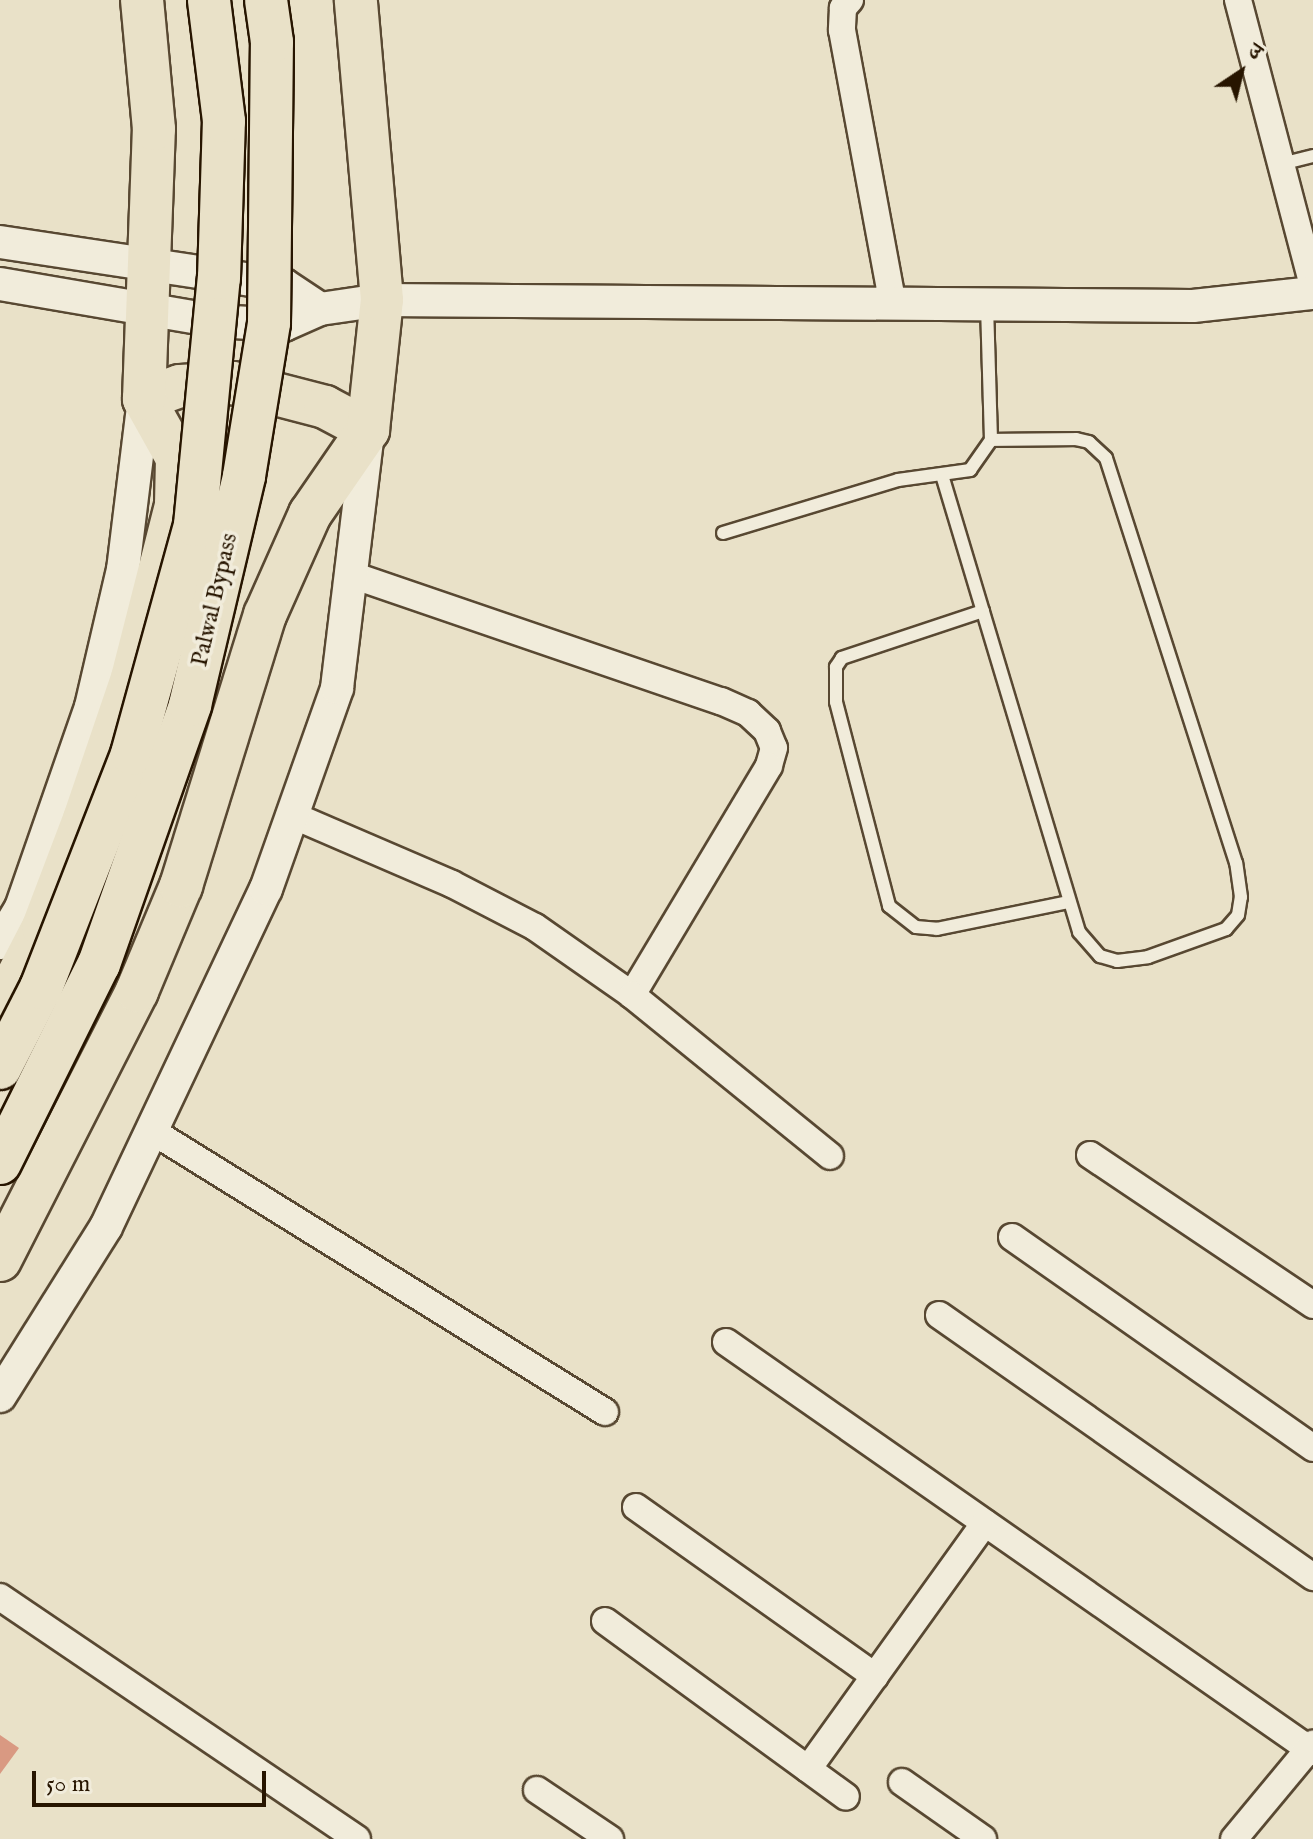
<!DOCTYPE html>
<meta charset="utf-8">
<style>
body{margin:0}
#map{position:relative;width:1313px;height:1839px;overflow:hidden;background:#e9e1c8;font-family:"IM FELL English","Noto Serif Devanagari",serif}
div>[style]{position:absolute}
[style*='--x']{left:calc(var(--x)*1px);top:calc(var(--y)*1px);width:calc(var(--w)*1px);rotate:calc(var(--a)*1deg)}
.building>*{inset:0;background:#d99982}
.roads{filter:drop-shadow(2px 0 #584832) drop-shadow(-2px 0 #584832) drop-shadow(0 2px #584832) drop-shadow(0 -2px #584832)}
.service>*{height:12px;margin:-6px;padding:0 6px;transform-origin:6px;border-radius:6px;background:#f1ecdb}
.minor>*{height:26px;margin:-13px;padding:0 13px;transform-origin:13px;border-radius:13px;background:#f1ecdb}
.tertiary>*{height:32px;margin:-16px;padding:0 16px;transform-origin:16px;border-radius:16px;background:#f1ecdb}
.trunk>*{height:42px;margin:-21px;padding:0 21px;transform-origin:21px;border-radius:21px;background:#e9e1c8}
.bridges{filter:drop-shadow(2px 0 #271500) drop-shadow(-2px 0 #271500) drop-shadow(0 2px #271500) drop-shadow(0 -2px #271500)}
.trunk-bridge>*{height:42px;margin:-21px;padding:0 21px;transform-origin:21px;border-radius:21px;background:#e9e1c8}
span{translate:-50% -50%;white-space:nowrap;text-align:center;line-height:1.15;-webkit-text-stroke:7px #f1ecdb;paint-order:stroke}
.street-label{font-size:24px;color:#271500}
.north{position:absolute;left:1201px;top:32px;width:80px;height:80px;-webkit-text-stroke:6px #f1ecdb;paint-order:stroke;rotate:35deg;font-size:22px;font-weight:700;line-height:32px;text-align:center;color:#271500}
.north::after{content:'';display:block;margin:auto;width:28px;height:36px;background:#271500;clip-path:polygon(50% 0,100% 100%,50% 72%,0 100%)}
.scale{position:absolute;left:32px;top:1771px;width:234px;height:36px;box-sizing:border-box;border:4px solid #271500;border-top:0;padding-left:10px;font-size:24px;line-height:28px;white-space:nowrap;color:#271500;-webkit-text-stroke:6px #f1ecdb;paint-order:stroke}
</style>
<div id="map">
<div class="building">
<div style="clip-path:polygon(0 1735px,19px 1748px,0 1774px)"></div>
</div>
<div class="roads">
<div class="service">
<div style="--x:1281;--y:164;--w:33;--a:-14"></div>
<div style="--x:942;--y:475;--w:477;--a:73.3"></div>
<div style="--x:1079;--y:932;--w:32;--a:49"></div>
<div style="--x:1100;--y:956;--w:18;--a:16"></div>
<div style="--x:1117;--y:961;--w:31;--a:-7"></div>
<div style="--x:1148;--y:957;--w:83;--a:-19.7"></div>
<div style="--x:1226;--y:929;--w:18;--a:-49"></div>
<div style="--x:1238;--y:915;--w:18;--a:-81"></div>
<div style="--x:1241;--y:897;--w:34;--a:-98"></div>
<div style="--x:1236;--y:863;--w:425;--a:-107.8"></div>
<div style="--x:1106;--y:458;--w:23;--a:-137"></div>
<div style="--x:1089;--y:442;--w:13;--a:-167"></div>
<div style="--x:1076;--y:439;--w:85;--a:179.3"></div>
<div style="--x:723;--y:533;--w:183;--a:-16.8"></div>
<div style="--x:898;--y:480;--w:73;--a:-7.9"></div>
<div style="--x:970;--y:470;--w:37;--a:-55"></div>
<div style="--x:991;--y:440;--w:135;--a:-91.7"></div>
<div style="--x:983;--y:611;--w:149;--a:161.6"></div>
<div style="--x:842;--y:658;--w:11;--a:124"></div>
<div style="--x:836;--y:667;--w:35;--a:90"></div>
<div style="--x:836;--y:702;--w:211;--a:75.4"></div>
<div style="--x:889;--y:906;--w:34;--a:38"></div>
<div style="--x:916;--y:927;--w:21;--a:5"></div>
<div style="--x:937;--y:929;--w:135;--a:-11.6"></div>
</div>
<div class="minor">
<div style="--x:850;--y:0;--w:11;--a:131"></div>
<div style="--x:843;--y:8;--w:22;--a:93"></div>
<div style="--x:842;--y:30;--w:279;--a:79.5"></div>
<div style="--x:1238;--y:0;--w:296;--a:75.3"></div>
<div style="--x:352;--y:575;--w:390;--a:18.9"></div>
<div style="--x:721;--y:701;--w:30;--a:24"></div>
<div style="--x:748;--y:713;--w:26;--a:43"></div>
<div style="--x:767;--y:731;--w:18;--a:68"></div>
<div style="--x:774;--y:748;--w:19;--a:106"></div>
<div style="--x:769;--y:766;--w:267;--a:120.9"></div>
<div style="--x:292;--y:815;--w:174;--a:23.3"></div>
<div style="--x:452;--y:884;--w:93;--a:27.4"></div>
<div style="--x:535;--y:927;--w:118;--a:35"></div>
<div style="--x:632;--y:995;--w:255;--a:39.1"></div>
<div style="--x:152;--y:1131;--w:533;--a:31.81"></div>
<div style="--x:1090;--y:1155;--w:269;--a:33.9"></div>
<div style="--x:1012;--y:1237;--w:368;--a:35"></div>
<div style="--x:939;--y:1315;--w:457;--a:35"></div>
<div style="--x:726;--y:1342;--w:716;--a:34.93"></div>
<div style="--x:636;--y:1507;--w:293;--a:35.3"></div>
<div style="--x:0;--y:1597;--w:431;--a:34.1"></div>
<div style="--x:605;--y:1621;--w:298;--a:36.1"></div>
<div style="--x:808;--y:1769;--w:303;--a:-54.3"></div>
<div style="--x:902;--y:1782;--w:99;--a:35.1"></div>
<div style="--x:537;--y:1790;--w:88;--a:33.9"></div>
<div style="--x:1234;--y:1839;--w:124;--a:-50.3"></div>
</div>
<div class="tertiary">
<div style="--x:0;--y:242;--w:287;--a:8.6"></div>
<div style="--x:284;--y:285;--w:43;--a:33.7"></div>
<div style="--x:0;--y:284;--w:219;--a:9.7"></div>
<div style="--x:216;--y:321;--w:68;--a:3.4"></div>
<div style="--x:284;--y:325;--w:39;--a:-24"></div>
<div style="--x:320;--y:309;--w:63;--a:-8.3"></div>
<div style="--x:382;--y:300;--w:811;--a:0.42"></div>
<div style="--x:1193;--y:306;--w:121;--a:-6.2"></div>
<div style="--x:0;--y:943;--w:41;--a:-59"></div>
<div style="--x:21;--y:908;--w:213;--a:-70.8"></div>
<div style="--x:91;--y:707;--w:141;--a:-76.9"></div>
<div style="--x:123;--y:570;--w:172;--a:-83"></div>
<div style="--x:0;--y:1396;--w:199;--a:-57.9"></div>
<div style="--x:106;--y:1227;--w:374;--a:-64.7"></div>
<div style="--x:266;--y:889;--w:213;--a:-70.5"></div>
<div style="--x:337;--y:688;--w:260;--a:-83.1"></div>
</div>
<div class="trunk">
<div style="--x:144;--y:399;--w:38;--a:-20"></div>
<div style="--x:180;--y:386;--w:53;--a:-3.2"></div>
<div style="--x:233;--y:383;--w:95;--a:14.6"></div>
<div style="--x:325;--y:407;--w:49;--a:28.1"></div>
<div style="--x:0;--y:1010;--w:93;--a:-62.6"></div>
<div style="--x:43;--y:927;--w:116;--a:-69.2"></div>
<div style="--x:84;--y:819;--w:149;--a:-71.2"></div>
<div style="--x:132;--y:678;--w:179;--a:-75.7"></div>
<div style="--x:176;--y:505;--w:47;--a:-88.8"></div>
<div style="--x:177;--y:458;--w:68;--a:-119.2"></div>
<div style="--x:144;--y:399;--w:270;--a:-87.9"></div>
<div style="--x:154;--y:129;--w:130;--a:-95.3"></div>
<div style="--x:0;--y:1260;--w:302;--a:-63"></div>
<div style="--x:137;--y:991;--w:114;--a:-67.3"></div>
<div style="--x:181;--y:886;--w:284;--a:-72.8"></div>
<div style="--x:265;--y:615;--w:111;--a:-66"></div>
<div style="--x:310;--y:514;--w:102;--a:-55.4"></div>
<div style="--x:368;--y:430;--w:131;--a:-83.9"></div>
<div style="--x:382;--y:300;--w:301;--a:-95"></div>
</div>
</div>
<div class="bridges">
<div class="trunk-bridge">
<div style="--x:0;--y:1068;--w:90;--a:-62.9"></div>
<div style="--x:41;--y:988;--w:251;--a:-68.7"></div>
<div style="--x:132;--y:754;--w:238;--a:-74.6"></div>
<div style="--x:195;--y:525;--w:248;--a:-84.5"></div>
<div style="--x:219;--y:278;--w:157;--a:-88.2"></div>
<div style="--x:224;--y:121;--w:122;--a:-97.1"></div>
<div style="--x:0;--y:1163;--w:222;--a:-63.6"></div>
<div style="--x:99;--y:964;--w:275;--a:-70.6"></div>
<div style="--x:190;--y:705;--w:235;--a:-76.7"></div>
<div style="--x:244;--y:476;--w:155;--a:-80.7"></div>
<div style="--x:269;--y:323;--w:281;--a:-89.4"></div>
<div style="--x:272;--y:42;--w:42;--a:-98.1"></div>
</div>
</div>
<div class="street-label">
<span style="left:215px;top:600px;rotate:-77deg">Palwal Bypass</span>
</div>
<div class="north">उ</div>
<div class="scale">50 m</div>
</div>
